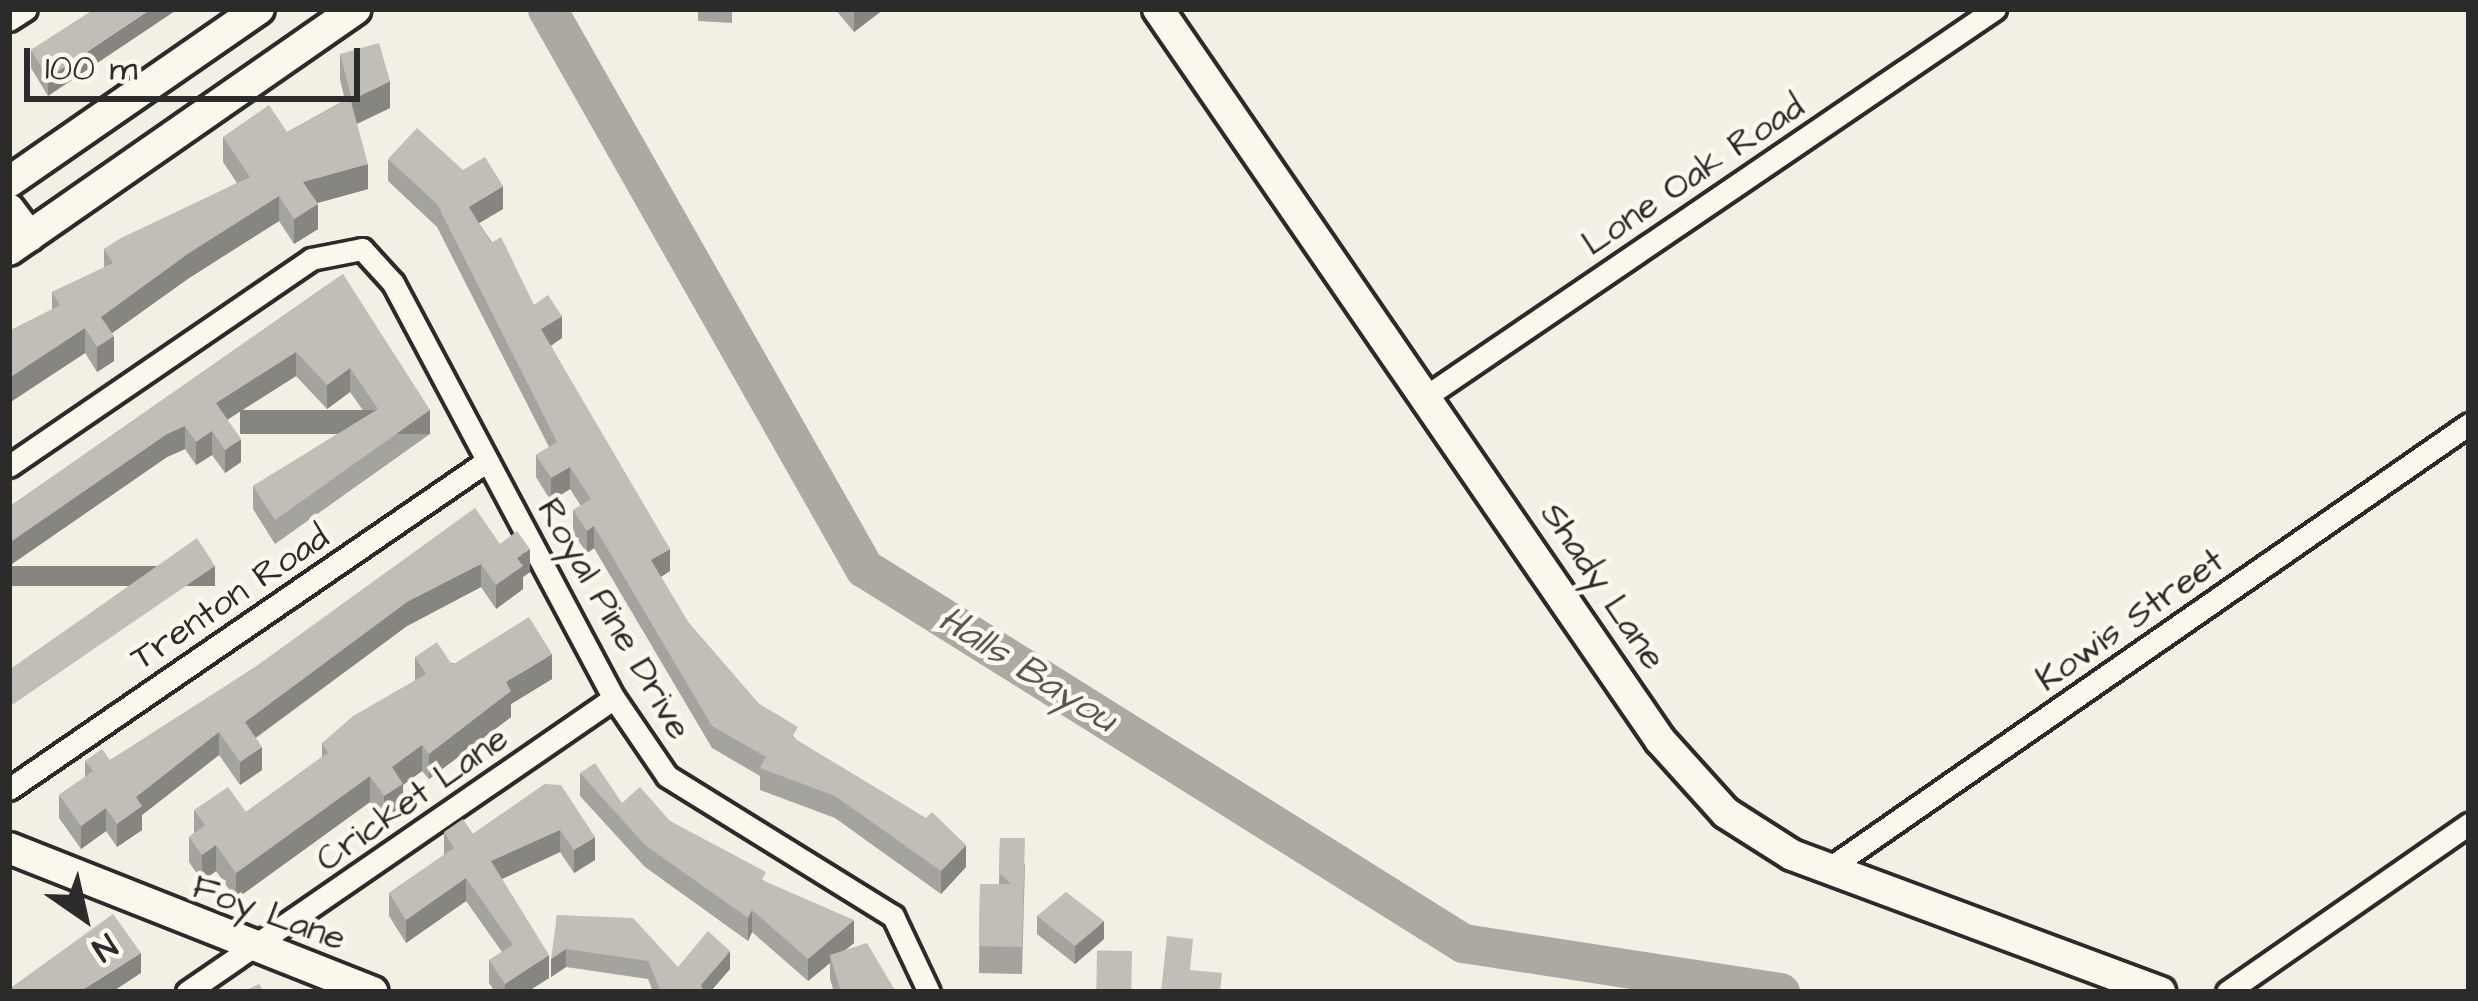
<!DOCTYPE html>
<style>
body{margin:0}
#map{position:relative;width:2478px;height:1001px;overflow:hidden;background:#f3efe4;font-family:"Architects Daughter",sans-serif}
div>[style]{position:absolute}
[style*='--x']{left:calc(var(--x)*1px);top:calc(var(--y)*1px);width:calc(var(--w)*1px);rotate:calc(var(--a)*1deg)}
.river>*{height:39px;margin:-19.5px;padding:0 19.5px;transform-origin:19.5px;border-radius:19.5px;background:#aca9a2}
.roads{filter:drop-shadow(3px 0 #2b2b2b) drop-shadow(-3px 0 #2b2b2b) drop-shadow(0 3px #2b2b2b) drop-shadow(0 -3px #2b2b2b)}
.street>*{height:21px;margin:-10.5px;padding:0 10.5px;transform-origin:10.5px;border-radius:10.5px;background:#fbf7ec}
.secondary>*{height:30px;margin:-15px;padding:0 15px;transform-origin:15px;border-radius:15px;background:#fbf7ec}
.wall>*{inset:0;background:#a5a39d}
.shaded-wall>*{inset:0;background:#86857f;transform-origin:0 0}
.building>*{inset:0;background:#c0beb6;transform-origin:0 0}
span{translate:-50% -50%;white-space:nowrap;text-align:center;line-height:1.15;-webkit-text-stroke:9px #fbf7ec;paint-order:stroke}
.street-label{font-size:36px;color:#2b2b2b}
.water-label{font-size:39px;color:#585755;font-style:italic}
.frame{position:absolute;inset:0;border:12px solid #2b2b2b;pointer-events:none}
.north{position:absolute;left:24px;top:857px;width:120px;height:120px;-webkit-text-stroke:9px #fbf7ec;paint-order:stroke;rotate:146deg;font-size:33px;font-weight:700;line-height:48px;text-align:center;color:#2b2b2b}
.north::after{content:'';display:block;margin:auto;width:42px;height:54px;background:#2b2b2b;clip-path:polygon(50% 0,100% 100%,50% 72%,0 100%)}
.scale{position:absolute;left:24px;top:48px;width:336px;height:54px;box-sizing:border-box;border:6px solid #2b2b2b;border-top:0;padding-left:15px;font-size:36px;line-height:42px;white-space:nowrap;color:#2b2b2b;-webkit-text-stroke:9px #fbf7ec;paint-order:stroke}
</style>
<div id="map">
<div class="river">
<div style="--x:547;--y:9;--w:643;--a:60.44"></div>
<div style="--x:864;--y:568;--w:707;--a:32.05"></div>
<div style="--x:1463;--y:943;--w:321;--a:8.8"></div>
</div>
<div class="roads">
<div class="street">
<div style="--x:9;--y:20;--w:20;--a:-33"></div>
<div style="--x:1428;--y:395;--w:686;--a:-34.25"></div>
<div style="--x:9;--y:466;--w:366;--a:-34.4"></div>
<div style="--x:311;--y:259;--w:52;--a:-11.1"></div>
<div style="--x:362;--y:249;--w:46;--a:47.6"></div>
<div style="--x:393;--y:283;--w:470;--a:62"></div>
<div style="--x:614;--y:698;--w:94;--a:55.8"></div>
<div style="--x:667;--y:776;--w:266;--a:31.8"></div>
<div style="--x:893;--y:916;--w:84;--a:64.7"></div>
<div style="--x:9;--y:789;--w:580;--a:-34.46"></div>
<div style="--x:1828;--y:869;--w:780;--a:-34.77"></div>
<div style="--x:187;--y:992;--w:518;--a:-34.55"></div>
<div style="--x:2227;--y:992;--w:295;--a:-34.8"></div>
</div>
<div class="secondary">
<div style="--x:1158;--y:9;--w:887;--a:55.52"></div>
<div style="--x:1660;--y:740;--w:98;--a:47.9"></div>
<div style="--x:1726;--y:813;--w:78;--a:32.5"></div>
<div style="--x:1792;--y:855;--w:393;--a:20.4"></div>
<div style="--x:9;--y:182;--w:304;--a:-34.7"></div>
<div style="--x:9;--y:209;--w:34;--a:53"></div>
<div style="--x:9;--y:250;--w:422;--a:-34.8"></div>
<div style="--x:9;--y:848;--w:391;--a:21.6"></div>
</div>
</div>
<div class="wall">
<div style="clip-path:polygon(95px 9px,48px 96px,31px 68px,31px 50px)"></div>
<div style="clip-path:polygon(698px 9px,732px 9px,732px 23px,698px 21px)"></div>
<div style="clip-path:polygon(835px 9px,884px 9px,854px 32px)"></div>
<div style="clip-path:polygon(340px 54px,390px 108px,357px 124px,368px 189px,317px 203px,318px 229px,294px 244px,279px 221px,189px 278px,112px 333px,114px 361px,97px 372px,85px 353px,9px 403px,9px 331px,52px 310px,52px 292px,104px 268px,104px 249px,237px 183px,223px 162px,223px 137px,287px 132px,345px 100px,340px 80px)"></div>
<div style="clip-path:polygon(388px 159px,503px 209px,479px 223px,534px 305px,562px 338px,551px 346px,670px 571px,661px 577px,688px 622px,758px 703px,798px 741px,966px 867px,941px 894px,835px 818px,760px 790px,760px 776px,712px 748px,594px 548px,587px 553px,573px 533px,573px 510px,581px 506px,570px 489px,551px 501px,536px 477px,536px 455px,549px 447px,437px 227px,388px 181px)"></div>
<div style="clip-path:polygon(343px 274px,430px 434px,275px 544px,253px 509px,253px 486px,367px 416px,350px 392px,327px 409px,296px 376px,227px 419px,241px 462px,225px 473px,212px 455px,196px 465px,185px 449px,167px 457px,9px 566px,9px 507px)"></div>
<div style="clip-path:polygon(500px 544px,530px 572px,523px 577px,523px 589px,496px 609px,481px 587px,407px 626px,256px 738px,262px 770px,240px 785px,219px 755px,142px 815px,142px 830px,117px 847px,106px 831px,81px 849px,59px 818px,59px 795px,85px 777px,85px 761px,110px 760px)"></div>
<div style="clip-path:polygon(415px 657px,552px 679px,511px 704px,511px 717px,429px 779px,422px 771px,403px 785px,403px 809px,384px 822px,370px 802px,236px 899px,216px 871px,202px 881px,189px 862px,189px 837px,194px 833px,194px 810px,246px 812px,322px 757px,322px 743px,415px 681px)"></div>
<div style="clip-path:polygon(580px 773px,622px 803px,670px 821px,766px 882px,854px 943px,845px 950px,896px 992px,834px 992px,830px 979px,830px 963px,808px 981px,752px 932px,748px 941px,645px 867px,580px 796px)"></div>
<div style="clip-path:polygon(545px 784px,595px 860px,574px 873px,560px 852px,502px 879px,549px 978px,527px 992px,495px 992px,489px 983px,489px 960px,502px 952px,466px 901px,406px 943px,389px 916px,389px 893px,444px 855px,444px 832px,473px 834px)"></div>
<div style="clip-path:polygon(1000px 838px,1025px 865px,1022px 974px,979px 973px,980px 884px,999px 884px)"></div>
<div style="clip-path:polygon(557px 915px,678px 967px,730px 969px,710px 992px,653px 992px,648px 979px,566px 967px,551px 977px)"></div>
<div style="clip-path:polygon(1037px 916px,1104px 939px,1075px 964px,1037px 934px)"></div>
</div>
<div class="shaded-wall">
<div style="clip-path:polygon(151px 9px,178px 9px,48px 96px,48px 78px)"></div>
<div style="clip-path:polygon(854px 9px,884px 9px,854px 32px)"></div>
<div style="clip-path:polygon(390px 81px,390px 108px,352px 126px,352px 100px)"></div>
<div style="clip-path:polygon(368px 164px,368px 189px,303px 207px,303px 182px)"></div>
<div style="clip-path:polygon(503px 186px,503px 209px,469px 229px,469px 207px)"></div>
<div style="clip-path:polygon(279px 196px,279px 221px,189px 278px,101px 341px,101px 317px,189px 253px)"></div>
<div style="clip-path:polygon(318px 204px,318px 229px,294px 244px,294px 219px)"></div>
<div style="clip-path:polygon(562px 316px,562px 338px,541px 352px,541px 329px)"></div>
<div style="clip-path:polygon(85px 328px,85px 353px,9px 403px,9px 378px)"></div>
<div style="clip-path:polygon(114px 336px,114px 361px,97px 372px,97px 347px)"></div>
<div style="clip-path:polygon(296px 352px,296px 376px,216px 427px,216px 403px)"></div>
<div style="clip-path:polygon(350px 368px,350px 392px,327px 409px,327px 385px)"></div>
<div style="left:430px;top:410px;width:24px;height:190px;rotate:90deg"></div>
<div style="clip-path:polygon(185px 426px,185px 449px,167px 457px,9px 566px,9px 543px,167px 434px)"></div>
<div style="clip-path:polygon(212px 431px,212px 455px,196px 465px,196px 442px)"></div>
<div style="clip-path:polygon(241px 439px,241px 462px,225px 473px,225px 450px)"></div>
<div style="clip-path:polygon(570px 467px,570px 489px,551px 501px,551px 478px)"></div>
<div style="clip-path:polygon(594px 526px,594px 548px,587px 553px,587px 531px)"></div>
<div style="clip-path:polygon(530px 549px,530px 572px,523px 577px,523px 589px,496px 609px,496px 585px,517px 558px)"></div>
<div style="clip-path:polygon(670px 549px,670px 571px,651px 583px,651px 560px)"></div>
<div style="clip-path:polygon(481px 564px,481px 587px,407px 626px,245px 745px,245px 722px,407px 602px)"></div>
<div style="left:215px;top:566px;width:20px;height:250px;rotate:90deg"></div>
<div style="clip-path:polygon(552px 654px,552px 679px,511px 704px,511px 717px,429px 779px,429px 754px,506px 682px)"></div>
<div style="clip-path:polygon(219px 732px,219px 755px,142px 815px,142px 830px,117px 847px,117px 824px,136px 797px)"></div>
<div style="clip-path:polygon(422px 745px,422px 771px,403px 785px,403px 809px,384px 822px,384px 796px,392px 767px)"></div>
<div style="clip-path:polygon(262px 747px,262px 770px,240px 785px,240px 762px)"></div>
<div style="clip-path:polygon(370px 776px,370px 802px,236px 899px,236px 873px)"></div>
<div style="clip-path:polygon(106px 808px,106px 831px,81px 849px,81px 826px)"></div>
<div style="clip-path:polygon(560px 830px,560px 852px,491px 884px,491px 861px)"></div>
<div style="clip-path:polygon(595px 837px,595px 860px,574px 873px,574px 850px)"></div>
<div style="clip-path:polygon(216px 845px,216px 871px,202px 881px,202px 855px)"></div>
<div style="clip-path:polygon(966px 845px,966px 867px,941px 894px,941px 871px)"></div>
<div style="clip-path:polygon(466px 878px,466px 901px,406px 943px,406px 920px)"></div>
<div style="clip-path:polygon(752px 910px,752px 932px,748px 941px,748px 918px)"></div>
<div style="clip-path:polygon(854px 920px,854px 943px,832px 961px,830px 955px,830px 963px,808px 981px,808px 959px)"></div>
<div style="clip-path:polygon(1104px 921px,1104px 939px,1075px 964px,1075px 946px)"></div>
<div style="clip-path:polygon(566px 949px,566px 967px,551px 977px,551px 959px)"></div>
<div style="clip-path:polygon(730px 951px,730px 969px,710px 992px,701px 992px,701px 985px)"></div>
<div style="clip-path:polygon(141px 953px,141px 973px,112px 992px,79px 992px)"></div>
<div style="clip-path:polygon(549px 955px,549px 978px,527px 992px,505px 992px,505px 984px)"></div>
</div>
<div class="building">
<div style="clip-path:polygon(95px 9px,151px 9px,48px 78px,31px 50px)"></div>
<div style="clip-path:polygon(379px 43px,390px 81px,352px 100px,340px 54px)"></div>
<div style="clip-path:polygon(350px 98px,368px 164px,303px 182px,318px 204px,294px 219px,279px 196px,189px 253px,101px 317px,114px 336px,97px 347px,85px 328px,9px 378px,9px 331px,60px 305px,52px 292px,113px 263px,104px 249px,121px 238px,250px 177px,223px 137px,269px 105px,287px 132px)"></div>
<div style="clip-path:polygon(417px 128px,463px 170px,485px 157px,503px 186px,469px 207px,491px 243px,501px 237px,534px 305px,548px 295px,562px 316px,541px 329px,670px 549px,651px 560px,688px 622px,758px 703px,798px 727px,792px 737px,926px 818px,932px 812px,966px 845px,941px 871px,835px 796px,760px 768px,766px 757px,712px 726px,594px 526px,587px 531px,573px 510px,591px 499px,570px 467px,551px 478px,536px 455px,557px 442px,437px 204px,388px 159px)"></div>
<div style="clip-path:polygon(343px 274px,430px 410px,275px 520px,253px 486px,378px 409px,350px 368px,327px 385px,296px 352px,216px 403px,241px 439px,225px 450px,212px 431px,196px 442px,185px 426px,167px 434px,9px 543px,9px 507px)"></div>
<div style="clip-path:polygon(475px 508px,500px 544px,517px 531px,530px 549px,517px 558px,523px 566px,496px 585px,481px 564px,407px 602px,245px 722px,262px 747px,240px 762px,219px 732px,136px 797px,142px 806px,117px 824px,106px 808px,81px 826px,59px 795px,93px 771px,85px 761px,102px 749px,110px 760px,255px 667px)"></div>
<div style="clip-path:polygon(197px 538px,215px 566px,9px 707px,9px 670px)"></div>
<div style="clip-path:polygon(529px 617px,552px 654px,506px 682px,511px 691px,429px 754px,422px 745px,392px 767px,403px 784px,384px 796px,370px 776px,236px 873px,216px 845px,202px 855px,189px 837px,205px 825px,194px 810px,228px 787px,246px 812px,328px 753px,322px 743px,353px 716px,426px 674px,415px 657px,437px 642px,452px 665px)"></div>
<div style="clip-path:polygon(595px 763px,622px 803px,640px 787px,670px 821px,766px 872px,762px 880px,854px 920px,808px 959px,752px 910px,748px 918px,645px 845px,580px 773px)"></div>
<div style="clip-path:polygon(545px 784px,561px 785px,595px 837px,574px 850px,560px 830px,491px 861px,549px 955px,505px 984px,489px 960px,513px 945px,466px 878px,406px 920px,389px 893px,454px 848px,444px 832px,463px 819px,473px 834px)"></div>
<div style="clip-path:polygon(1000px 838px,1025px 838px,1022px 947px,979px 946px,980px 884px,1011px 884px,999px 873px)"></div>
<div style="clip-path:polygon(1066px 892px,1104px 921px,1075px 946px,1037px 916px)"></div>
<div style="clip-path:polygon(113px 914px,141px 953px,79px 992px,9px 992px,9px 989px)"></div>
<div style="clip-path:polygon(557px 915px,633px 918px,678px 967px,708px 931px,730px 951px,701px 985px,704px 992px,661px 992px,648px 961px,566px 949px,551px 959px)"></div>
<div style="clip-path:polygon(1167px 936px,1193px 939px,1190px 970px,1222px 973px,1220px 992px,1161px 992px)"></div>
<div style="clip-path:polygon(867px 943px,896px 992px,841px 992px,830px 955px)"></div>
<div style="left:1132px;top:951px;width:41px;height:35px;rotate:91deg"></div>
<div style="clip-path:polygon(259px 984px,264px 992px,242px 992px)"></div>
</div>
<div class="street-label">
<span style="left:1693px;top:175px;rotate:-34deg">Lone Oak Road</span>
<span style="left:1603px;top:586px;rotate:56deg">Shady Lane</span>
<span style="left:230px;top:598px;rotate:-34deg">Trenton Road</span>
<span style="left:614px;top:619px;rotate:60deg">Royal Pine Drive</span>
<span style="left:2130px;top:620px;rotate:-35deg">Kowis Street</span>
<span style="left:412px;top:799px;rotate:-35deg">Cricket Lane</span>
<span style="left:269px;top:913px;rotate:20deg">Foy Lane</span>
</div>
<div class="water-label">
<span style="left:1027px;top:670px;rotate:32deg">Halls Bayou</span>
</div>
<div class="frame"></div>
<div class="north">N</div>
<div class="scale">100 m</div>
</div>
